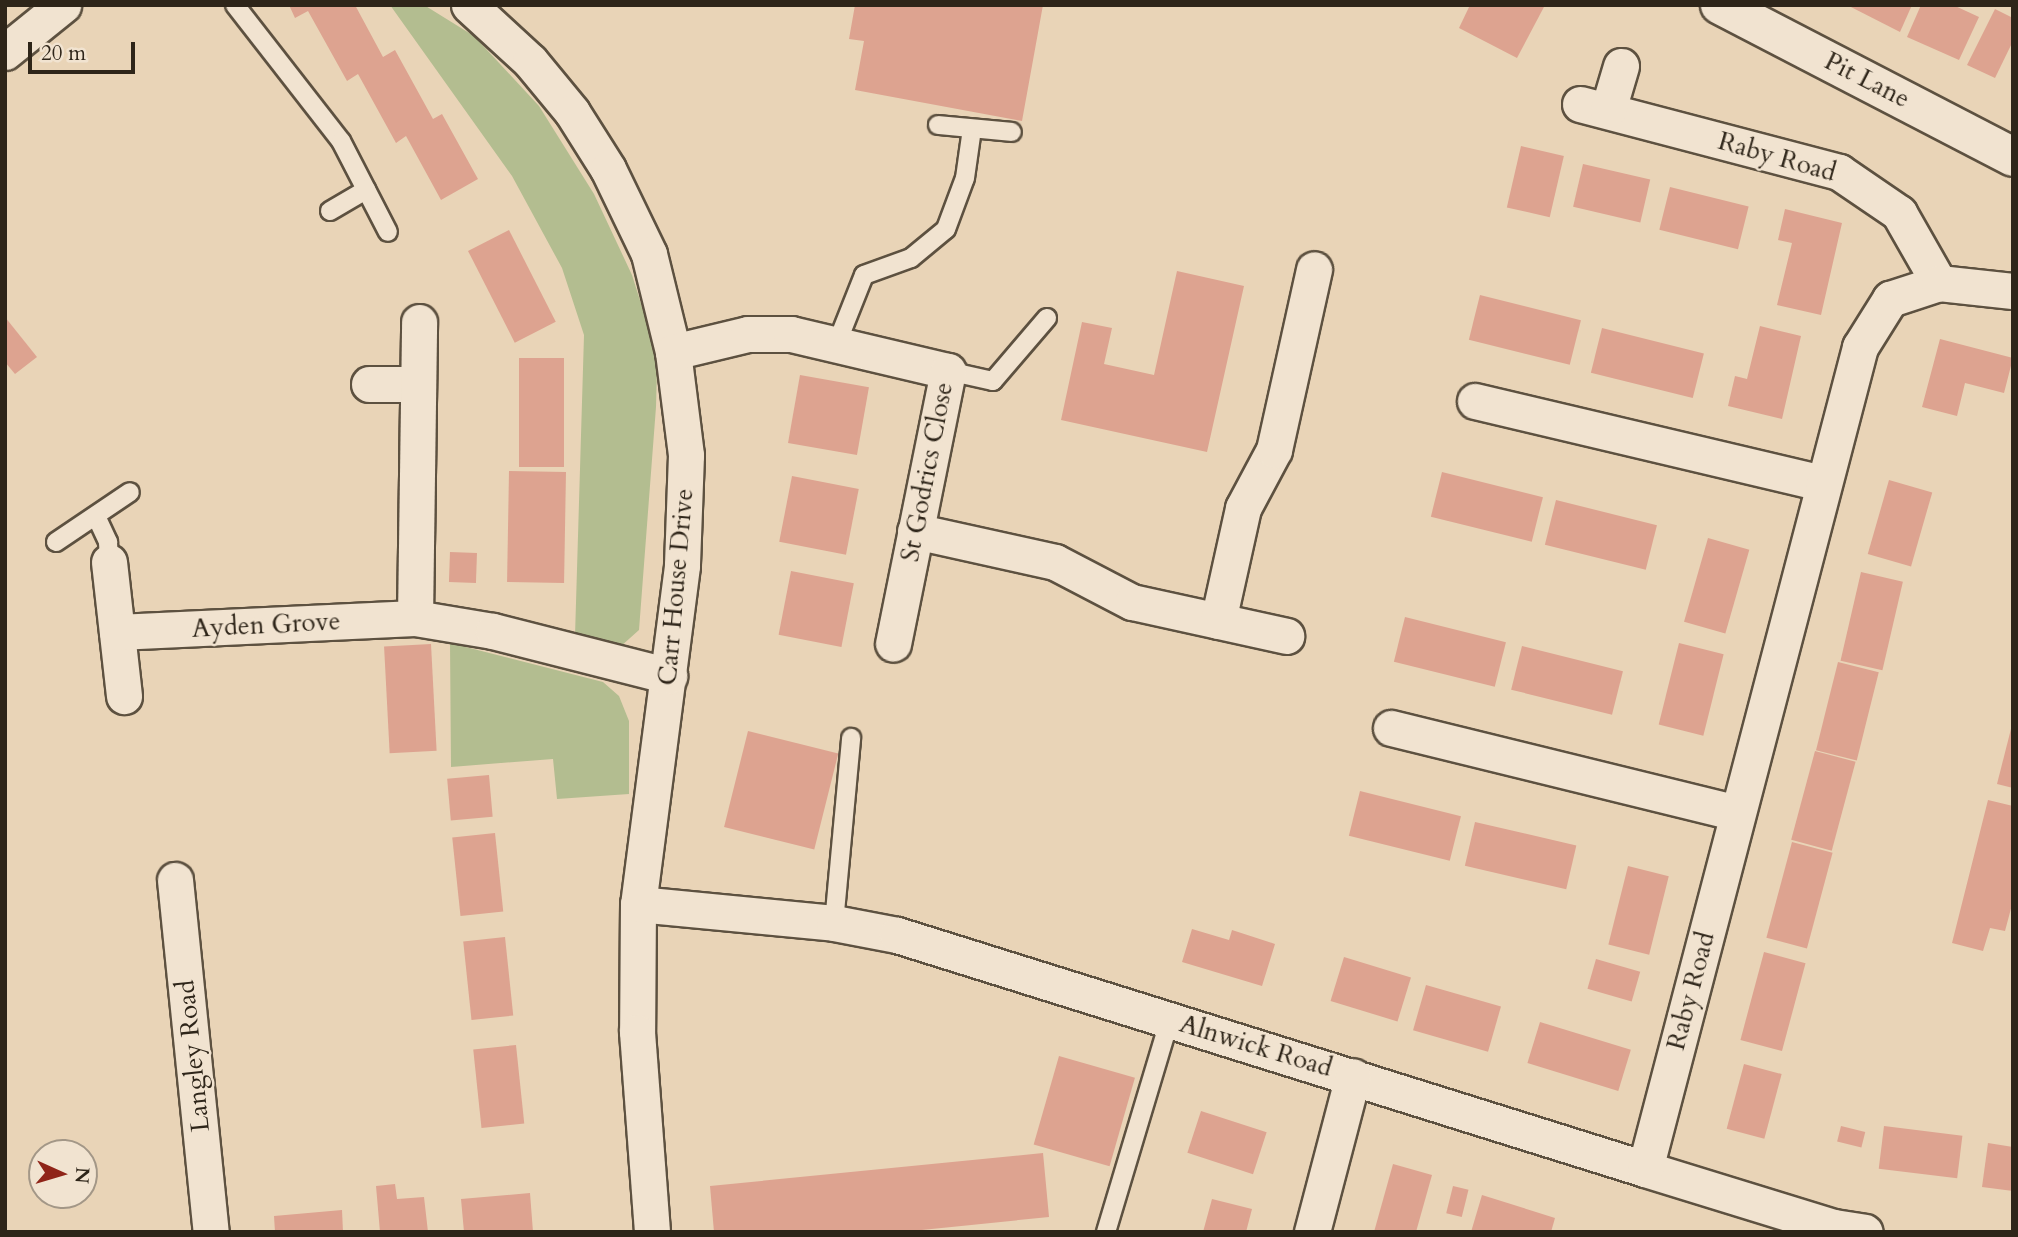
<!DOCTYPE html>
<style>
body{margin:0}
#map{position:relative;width:2018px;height:1237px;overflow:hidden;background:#e9d4b7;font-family:Cardo,serif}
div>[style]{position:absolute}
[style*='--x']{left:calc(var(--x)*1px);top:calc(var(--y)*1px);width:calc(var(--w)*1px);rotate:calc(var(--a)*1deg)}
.green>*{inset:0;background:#b3bd90}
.building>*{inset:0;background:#dda390;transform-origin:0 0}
.roads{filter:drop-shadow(2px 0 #5d5140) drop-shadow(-2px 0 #5d5140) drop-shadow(0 2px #5d5140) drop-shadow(0 -2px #5d5140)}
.service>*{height:18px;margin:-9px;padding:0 9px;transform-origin:9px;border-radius:9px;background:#f1e3d0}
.minor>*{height:35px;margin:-17.5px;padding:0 17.5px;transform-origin:17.5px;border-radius:17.5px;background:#f1e3d0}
.tertiary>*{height:38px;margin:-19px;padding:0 19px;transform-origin:19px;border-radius:19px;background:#f1e3d0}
span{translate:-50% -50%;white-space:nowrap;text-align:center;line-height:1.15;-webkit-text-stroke:5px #f1e3d0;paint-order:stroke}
.street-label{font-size:26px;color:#2e2519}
.frame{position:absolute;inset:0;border:7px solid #2e2519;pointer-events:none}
.north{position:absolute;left:28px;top:1139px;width:70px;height:70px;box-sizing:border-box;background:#f1e3d0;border:2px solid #a39787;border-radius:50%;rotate:94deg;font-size:19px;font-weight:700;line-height:28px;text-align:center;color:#2e2519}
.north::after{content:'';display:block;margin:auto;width:24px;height:32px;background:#8f2418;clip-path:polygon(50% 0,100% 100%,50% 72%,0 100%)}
.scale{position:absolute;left:28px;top:42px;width:107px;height:32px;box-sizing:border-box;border:4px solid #2e2519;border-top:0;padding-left:9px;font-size:21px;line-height:24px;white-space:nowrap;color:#2e2519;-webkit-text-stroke:5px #f1e3d0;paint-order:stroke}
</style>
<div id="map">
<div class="green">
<div style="clip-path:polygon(390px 5px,424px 5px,474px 36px,539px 106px,594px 194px,632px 275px,651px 335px,657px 369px,656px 407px,639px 630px,620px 647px,575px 636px,584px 335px,562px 268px,512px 176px)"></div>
<div style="clip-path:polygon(450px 643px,603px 682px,619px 696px,629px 721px,629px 794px,557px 799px,553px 759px,451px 767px)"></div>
</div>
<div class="building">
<div style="clip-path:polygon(289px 5px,355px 5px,383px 57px,395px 50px,433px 119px,442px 114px,478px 179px,441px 200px,406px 136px,396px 143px,358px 74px,347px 81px,308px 11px,295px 18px)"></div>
<div style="clip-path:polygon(855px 5px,1043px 5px,1022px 121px,855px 90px,864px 41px,849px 39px)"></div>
<div style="clip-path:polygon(1470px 5px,1545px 5px,1517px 58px,1459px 28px)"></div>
<div style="clip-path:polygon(1847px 5px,1912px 5px,1900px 32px)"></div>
<div style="clip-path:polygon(1921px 5px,1953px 5px,1979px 17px,1959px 60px,1907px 37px)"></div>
<div style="clip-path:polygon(1995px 9px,2013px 18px,2013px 41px,1995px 78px,1967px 65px)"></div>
<div style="left:1521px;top:146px;width:44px;height:63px;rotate:13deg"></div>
<div style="left:1583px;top:164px;width:69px;height:44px;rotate:13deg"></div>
<div style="left:1670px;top:187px;width:81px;height:44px;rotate:14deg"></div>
<div style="clip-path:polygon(1785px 209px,1842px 223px,1821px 315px,1777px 305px,1792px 243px,1778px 240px)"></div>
<div style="left:509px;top:230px;width:103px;height:46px;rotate:63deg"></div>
<div style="clip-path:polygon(1177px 271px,1244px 286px,1207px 452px,1061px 420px,1082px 322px,1112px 328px,1104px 364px,1154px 375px)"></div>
<div style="left:1480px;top:295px;width:104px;height:46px;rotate:14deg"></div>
<div style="clip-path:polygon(5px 317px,37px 357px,15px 374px,5px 362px)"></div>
<div style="clip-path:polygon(1760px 326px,1801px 336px,1782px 419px,1728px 406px,1735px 376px,1747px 379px)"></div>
<div style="left:1602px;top:328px;width:105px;height:46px;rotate:14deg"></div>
<div style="clip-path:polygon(1940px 339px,2013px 358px,2004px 393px,1965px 383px,1957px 416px,1922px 407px)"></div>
<div style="left:519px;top:358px;width:45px;height:109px"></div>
<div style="left:800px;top:375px;width:70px;height:69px;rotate:10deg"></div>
<div style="left:509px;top:471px;width:57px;height:111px;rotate:1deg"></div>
<div style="left:1442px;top:472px;width:104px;height:46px;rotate:14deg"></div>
<div style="left:792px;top:476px;width:68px;height:67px;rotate:11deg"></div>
<div style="left:1889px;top:480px;width:45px;height:77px;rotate:16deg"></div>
<div style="left:1556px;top:500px;width:104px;height:46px;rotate:14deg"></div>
<div style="left:1708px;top:538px;width:43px;height:87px;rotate:16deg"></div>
<div style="left:450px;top:552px;width:27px;height:30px;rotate:2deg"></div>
<div style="left:791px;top:571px;width:64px;height:65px;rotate:11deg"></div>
<div style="left:1861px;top:572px;width:43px;height:91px;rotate:13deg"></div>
<div style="left:1405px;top:617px;width:104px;height:46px;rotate:14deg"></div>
<div style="left:1679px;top:643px;width:46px;height:84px;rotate:14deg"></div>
<div style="left:431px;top:644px;width:107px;height:47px;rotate:87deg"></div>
<div style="left:1522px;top:646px;width:104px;height:45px;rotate:14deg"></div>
<div style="left:1838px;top:662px;width:42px;height:91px;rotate:14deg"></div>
<div style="clip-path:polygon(2013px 721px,2013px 788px,1997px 784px)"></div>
<div style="left:748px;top:731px;width:93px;height:99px;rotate:14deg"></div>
<div style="left:1815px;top:751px;width:42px;height:92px;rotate:15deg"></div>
<div style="left:489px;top:775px;width:42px;height:42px;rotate:85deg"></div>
<div style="left:1360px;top:791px;width:104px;height:46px;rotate:14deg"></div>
<div style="clip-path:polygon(1988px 800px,2013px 806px,2013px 901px,2005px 931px,1990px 928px,1983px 951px,1952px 943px)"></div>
<div style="left:1475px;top:822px;width:104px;height:45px;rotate:13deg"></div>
<div style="left:495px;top:833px;width:79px;height:43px;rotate:84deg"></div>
<div style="left:1792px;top:842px;width:42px;height:99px;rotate:15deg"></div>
<div style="left:1628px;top:866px;width:42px;height:81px;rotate:14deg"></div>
<div style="clip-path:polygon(1192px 929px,1229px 940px,1232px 930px,1275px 944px,1262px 986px,1182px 962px)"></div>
<div style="left:505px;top:937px;width:79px;height:42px;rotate:84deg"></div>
<div style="left:1764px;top:952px;width:43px;height:91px;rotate:15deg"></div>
<div style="left:1344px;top:957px;width:70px;height:46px;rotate:17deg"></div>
<div style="left:1596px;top:959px;width:46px;height:31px;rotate:16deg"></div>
<div style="left:1426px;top:985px;width:78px;height:47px;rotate:16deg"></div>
<div style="left:1540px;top:1022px;width:95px;height:43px;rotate:17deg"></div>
<div style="left:516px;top:1045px;width:79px;height:43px;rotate:84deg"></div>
<div style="left:1059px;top:1056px;width:79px;height:92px;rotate:16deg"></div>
<div style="left:1744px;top:1064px;width:39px;height:67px;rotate:15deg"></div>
<div style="left:1201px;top:1111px;width:69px;height:44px;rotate:18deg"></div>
<div style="left:1841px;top:1126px;width:25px;height:16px;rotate:14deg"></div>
<div style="left:1884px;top:1126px;width:79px;height:43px;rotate:7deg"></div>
<div style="clip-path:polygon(1988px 1143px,2013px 1147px,2013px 1191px,1982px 1187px)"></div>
<div style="clip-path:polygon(1043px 1153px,1049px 1217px,902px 1232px,714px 1232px,710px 1186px)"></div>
<div style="clip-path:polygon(1393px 1164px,1432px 1175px,1416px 1232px,1374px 1232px)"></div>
<div style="clip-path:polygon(395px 1184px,397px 1199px,424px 1197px,428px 1232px,380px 1232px,376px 1186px)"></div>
<div style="left:1453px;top:1186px;width:16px;height:28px;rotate:14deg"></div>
<div style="clip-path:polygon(530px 1193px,533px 1232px,464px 1232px,461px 1199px)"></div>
<div style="clip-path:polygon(1482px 1195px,1555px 1218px,1551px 1232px,1471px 1232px)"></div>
<div style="clip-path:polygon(1212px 1199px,1252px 1209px,1246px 1232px,1203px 1232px)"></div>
<div style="clip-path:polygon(342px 1210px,343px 1232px,275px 1232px,274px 1216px)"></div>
</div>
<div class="roads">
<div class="service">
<div style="--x:235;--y:5;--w:172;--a:52.1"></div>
<div style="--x:341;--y:141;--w:102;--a:62.7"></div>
<div style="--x:938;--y:125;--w:74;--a:5.4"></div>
<div style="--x:330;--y:211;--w:42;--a:-30.3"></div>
<div style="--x:837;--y:343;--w:73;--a:-68.3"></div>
<div style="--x:864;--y:275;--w:50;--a:-19.9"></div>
<div style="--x:911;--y:258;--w:45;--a:-39.6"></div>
<div style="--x:946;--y:229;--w:54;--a:-69.6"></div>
<div style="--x:965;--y:178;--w:49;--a:-81.9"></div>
<div style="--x:948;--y:371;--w:46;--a:12.5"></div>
<div style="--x:993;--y:381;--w:83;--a:-49.4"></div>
<div style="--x:96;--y:516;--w:29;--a:65"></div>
<div style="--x:108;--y:542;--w:20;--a:87"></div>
<div style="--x:56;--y:542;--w:89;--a:-34"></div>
<div style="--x:834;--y:923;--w:186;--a:-84.7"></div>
<div style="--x:1106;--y:1232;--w:222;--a:-73.3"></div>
</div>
<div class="minor">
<div style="--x:469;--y:5;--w:83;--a:42.6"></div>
<div style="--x:530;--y:61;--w:66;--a:50.5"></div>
<div style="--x:572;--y:112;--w:67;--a:57.7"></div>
<div style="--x:608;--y:169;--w:94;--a:64.2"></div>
<div style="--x:649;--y:254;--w:101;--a:76.2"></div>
<div style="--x:673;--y:352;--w:104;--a:82.8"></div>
<div style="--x:686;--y:455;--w:111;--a:92.1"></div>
<div style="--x:682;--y:566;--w:341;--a:97.4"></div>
<div style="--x:638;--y:904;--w:128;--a:90.4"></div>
<div style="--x:637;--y:1032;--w:201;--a:85.7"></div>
<div style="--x:5;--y:52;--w:75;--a:-39"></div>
<div style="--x:1580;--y:104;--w:268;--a:14.7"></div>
<div style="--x:1839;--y:172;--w:73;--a:34.3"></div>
<div style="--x:1899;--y:213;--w:81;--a:60.3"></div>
<div style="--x:1608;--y:110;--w:46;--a:-73.5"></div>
<div style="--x:673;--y:352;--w:77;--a:-13.5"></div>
<div style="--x:748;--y:334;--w:43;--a:0"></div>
<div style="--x:791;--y:334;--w:161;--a:13.3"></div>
<div style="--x:948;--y:371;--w:278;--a:101.4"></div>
<div style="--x:369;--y:384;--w:49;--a:0"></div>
<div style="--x:1475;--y:401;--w:358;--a:13.3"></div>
<div style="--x:915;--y:531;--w:143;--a:12.5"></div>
<div style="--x:1055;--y:562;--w:87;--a:27.5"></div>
<div style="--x:1132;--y:602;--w:158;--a:12.4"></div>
<div style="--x:109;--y:562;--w:135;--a:83.6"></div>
<div style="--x:415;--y:618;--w:296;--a:-89.2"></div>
<div style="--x:1218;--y:621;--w:116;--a:-77.5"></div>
<div style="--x:1243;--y:508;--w:66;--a:-61.9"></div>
<div style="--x:1274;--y:450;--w:185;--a:-77.5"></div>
<div style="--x:117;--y:632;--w:298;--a:-2.7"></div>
<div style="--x:415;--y:618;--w:79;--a:9.5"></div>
<div style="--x:493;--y:631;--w:182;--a:14.3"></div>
<div style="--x:1391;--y:728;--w:356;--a:13.8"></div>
<div style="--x:175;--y:880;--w:354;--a:84.2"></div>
<div style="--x:638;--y:904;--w:197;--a:5.5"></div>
<div style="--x:834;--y:923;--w:64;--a:10.8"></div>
<div style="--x:897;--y:935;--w:784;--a:17.37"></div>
<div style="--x:1645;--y:1169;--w:198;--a:17.1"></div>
<div style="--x:1834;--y:1227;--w:31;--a:9"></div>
<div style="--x:1645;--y:1169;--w:850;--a:-75.34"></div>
<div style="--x:1860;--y:347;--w:57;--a:-58"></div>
<div style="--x:1890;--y:299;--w:52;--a:-18.1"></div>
<div style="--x:1939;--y:283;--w:74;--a:6.2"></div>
<div style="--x:1312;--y:1232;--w:161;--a:-75.3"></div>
</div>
<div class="tertiary">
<div style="--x:1720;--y:5;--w:330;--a:27.4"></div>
</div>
</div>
<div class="street-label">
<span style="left:1867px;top:80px;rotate:27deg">Pit Lane</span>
<span style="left:1777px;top:157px;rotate:16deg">Raby Road</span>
<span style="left:927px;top:472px;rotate:-79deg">St Godrics Close</span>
<span style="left:676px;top:587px;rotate:-85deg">Carr House Drive</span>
<span style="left:266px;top:625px;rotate:-3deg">Ayden Grove</span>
<span style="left:1691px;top:991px;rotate:-75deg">Raby Road</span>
<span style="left:1256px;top:1046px;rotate:17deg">Alnwick Road</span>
<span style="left:193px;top:1056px;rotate:-96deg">Langley Road</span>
</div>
<div class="frame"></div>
<div class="north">N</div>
<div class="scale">20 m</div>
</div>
